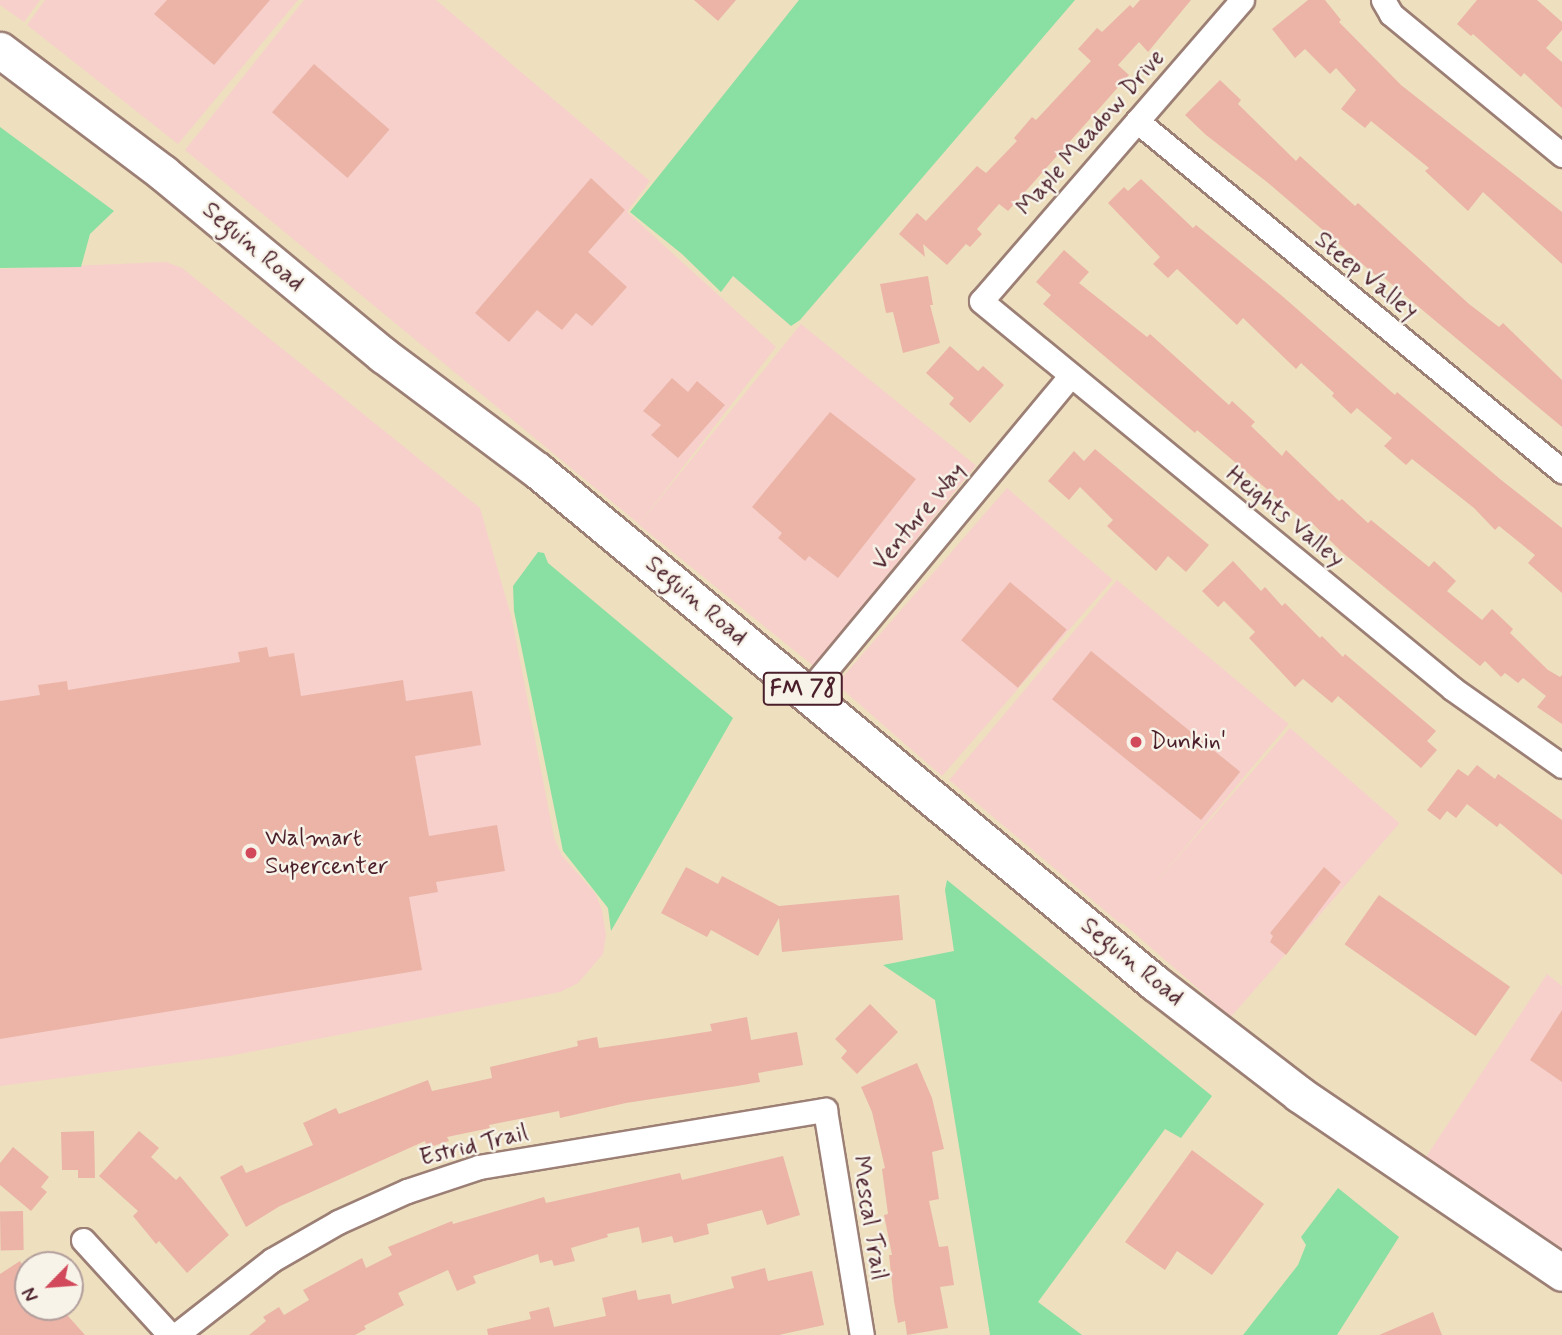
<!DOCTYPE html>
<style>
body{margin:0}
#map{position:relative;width:1562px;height:1335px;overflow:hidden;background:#eedfbf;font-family:Mynerve,sans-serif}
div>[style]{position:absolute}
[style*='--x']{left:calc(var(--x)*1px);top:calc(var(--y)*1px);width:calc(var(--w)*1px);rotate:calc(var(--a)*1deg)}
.built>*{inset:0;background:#f7d0cb;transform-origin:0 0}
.green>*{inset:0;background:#8adfa2}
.building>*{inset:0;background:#ebb4a7;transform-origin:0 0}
.roads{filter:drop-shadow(2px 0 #9c7f75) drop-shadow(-2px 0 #9c7f75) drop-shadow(0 2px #9c7f75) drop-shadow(0 -2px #9c7f75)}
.minor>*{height:23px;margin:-11.5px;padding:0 11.5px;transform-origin:11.5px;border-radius:11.5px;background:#fff}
.primary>*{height:35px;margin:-17.5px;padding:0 17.5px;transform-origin:17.5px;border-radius:17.5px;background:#fff}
.dots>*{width:19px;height:19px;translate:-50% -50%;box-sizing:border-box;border:4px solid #f7f3e8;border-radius:50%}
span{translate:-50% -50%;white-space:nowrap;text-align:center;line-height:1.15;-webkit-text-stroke:5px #f7f3e8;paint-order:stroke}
.shield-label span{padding:2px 5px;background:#f7f3e8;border:2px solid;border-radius:5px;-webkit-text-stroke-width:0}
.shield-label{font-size:23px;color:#4a1f2b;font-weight:700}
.street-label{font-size:24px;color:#4a1f2b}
.poi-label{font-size:24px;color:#4a1f2b}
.left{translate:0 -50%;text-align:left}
.north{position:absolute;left:14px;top:1251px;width:70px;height:70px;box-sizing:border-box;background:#f7f3e8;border:2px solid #b29e9c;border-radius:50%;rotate:245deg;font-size:19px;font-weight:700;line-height:28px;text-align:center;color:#4a1f2b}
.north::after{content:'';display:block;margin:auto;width:24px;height:32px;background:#d1495b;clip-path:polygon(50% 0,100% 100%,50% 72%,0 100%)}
</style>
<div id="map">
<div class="built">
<div style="clip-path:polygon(0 0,40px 0,24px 22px,0 5px)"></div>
<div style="clip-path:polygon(45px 0,298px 0,178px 144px,27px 25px)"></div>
<div style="clip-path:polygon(304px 0,436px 0,650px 181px,627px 212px,776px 347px,639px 524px,185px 150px)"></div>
<div style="clip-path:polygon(166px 262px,182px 268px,480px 508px,512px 619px,554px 837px,562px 856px,595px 893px,602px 910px,606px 935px,603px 954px,578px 983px,560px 992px,229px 1056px,0 1086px,0 269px)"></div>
<div style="left:801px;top:324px;width:225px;height:258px;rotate:39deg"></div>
<div style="left:1007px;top:488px;width:140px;height:260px;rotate:41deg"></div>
<div style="left:1117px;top:580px;width:224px;height:261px;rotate:40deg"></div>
<div style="left:1290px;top:728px;width:145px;height:257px;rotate:41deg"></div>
<div style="clip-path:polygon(1547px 974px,1562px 986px,1562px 1250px,1424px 1160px)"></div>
</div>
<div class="green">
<div style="clip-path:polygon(799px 0,1075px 0,800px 320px,791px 326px,733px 276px,721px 292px,682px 254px,630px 212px)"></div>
<div style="clip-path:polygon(0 127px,114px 211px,90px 234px,81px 267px,0 268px)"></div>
<div style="clip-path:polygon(538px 552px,544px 553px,548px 563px,733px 718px,611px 931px,608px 908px,563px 851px,514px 611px,513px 586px)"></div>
<div style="clip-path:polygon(947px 880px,1212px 1096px,1181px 1138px,1165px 1129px,1038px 1302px,1082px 1335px,990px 1335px,935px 1000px,883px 965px,954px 951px,945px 890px)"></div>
<div style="clip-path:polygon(1338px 1188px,1399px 1237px,1337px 1335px,1243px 1335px,1298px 1265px,1306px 1245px,1301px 1237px)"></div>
</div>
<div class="building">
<div style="clip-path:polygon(167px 0,270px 0,214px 65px,154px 14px)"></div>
<div style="clip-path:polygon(694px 0,736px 0,718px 21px)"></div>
<div style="clip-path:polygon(1140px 0,1191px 0,1148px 52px,1139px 42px,1118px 65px,1129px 75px,1008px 211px,999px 204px,977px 229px,982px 234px,970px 247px,966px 244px,947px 265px,923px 244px,925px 257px,899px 234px,917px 213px,926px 221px,977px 166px,986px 173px,1017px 141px,1014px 138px,1032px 117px,1036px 120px,1091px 61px,1078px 49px,1097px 28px,1102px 32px,1130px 5px,1133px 8px)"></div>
<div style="clip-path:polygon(1308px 0,1325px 0,1341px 20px,1339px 22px,1401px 85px,1562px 212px,1562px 264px,1483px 192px,1468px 211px,1425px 171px,1429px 168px,1371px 121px,1365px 128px,1341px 109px,1356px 90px,1336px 68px,1330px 74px,1305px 49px,1295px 58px,1272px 29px)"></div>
<div style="clip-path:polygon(1477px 0,1537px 0,1562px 22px,1562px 30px,1546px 48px,1562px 62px,1562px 108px,1524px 73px,1521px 77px,1473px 34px,1471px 36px,1457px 24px)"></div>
<div style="left:314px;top:64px;width:100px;height:64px;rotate:41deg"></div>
<div style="clip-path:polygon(1220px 80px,1241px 100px,1238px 104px,1296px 161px,1300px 156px,1355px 206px,1358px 203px,1469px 304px,1499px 327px,1503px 323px,1562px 380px,1562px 427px,1383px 277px,1381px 280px,1267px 182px,1206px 135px,1185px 115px)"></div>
<div style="clip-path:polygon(591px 178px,625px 210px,588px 252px,627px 287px,592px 326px,576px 313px,562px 330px,537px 310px,509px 342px,475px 313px)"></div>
<div style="clip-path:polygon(1141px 179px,1193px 228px,1196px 225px,1281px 295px,1395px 395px,1397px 392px,1500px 479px,1562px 528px,1562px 593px,1528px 563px,1535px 555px,1499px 526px,1495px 530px,1474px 508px,1412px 459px,1406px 465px,1384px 446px,1392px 438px,1357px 408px,1351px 414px,1332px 396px,1334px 393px,1301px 363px,1296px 369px,1243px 318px,1237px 325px,1177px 269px,1168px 278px,1153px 264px,1160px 257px,1108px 203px,1124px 187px,1128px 191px)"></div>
<div style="clip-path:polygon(1064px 250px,1089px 272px,1079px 283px,1147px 337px,1150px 334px,1229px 405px,1232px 401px,1255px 422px,1251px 426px,1282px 456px,1286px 450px,1339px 501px,1342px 499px,1368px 523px,1371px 520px,1429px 567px,1434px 561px,1456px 581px,1447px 591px,1482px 620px,1492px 609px,1513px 629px,1510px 633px,1548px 670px,1560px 677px,1562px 675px,1562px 724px,1537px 707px,1546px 696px,1523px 678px,1518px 683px,1505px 673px,1501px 677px,1485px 661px,1480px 666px,1343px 553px,1311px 522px,1309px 525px,1197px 430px,1195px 433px,1043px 304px,1051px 295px,1036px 282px)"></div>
<div style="clip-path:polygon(928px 276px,933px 305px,930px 305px,940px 343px,903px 353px,893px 312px,886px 313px,880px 284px)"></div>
<div style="clip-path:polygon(950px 346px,978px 371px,983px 366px,1004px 385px,970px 423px,949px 404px,954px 398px,926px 373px)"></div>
<div style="clip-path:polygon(672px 378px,688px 392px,697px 381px,725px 405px,678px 458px,651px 435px,661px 425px,643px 411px)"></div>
<div style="clip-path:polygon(830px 412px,916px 479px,838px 578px,809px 556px,805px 561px,778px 538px,782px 533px,752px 507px)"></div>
<div style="clip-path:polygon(1095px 449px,1209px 545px,1186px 572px,1168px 556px,1156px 571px,1107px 526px,1113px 520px,1080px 487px,1069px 500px,1048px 481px,1074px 451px,1084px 461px)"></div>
<div style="clip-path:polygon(1233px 561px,1261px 591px,1265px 587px,1282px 606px,1285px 603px,1320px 638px,1322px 636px,1343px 657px,1345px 654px,1436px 731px,1427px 741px,1437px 750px,1421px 768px,1338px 696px,1332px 703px,1303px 679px,1295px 687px,1249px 638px,1255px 632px,1224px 601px,1218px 607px,1202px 591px)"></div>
<div style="left:1010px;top:582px;width:74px;height:76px;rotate:40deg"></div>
<div style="clip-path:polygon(267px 647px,269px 657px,294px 653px,301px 696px,403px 680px,406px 701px,472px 691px,481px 745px,415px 756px,429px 836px,497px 825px,505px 871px,436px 882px,438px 892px,409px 897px,422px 970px,0 1039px,0 701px,40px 695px,38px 685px,67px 681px,68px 690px,240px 662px,238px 652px)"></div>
<div style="left:1091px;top:651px;width:192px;height:62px;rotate:39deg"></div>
<div style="clip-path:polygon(1477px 765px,1495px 779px,1498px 774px,1562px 820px,1562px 875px,1500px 823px,1497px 827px,1467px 804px,1456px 818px,1447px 811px,1440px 820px,1427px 810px,1458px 769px,1468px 776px)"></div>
<div style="clip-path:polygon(686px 867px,718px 884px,722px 876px,779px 906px,899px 895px,903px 940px,782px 952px,779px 918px,758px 956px,711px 930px,707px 937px,661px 913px)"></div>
<div style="clip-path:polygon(1324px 867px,1341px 882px,1286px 955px,1270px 942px,1273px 936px,1270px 933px)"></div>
<div style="left:1379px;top:895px;width:160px;height:60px;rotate:35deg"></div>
<div style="clip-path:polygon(870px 1004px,898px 1032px,857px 1074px,841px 1058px,847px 1051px,835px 1039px)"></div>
<div style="clip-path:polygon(1562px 1010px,1562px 1082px,1530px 1060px)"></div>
<div style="clip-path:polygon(747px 1017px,751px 1040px,797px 1032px,803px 1065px,758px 1073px,760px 1082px,737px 1086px,626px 1103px,560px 1118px,559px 1111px,489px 1125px,490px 1128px,447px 1137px,449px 1141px,427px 1148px,425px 1141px,280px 1206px,246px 1227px,220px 1177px,242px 1165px,246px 1173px,313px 1145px,303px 1123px,336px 1108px,339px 1114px,428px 1080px,432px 1091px,492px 1078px,490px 1067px,578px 1046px,577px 1041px,597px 1037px,599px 1048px,668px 1038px,712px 1031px,710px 1024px)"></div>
<div style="clip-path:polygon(917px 1063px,932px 1098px,944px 1149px,932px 1152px,939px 1199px,929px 1201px,939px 1247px,948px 1246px,954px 1285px,940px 1287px,948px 1328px,907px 1335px,905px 1321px,898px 1323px,894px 1301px,889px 1255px,892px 1255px,884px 1215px,888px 1214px,882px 1169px,885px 1168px,872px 1112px,861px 1087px)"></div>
<div style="clip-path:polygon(94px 1131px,95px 1178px,78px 1178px,78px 1170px,62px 1170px,61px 1132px)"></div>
<div style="clip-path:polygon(139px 1131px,159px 1148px,151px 1157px,176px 1180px,180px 1176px,229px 1235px,187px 1273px,159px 1241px,156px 1244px,133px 1216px,138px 1211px,99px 1176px)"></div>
<div style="clip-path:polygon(13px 1147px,49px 1177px,41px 1187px,47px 1192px,31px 1211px,0 1185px,0 1163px)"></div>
<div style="clip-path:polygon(1192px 1150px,1264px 1204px,1212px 1275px,1177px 1251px,1165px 1270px,1125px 1242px)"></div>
<div style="clip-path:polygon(783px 1156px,800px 1215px,767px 1225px,762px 1210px,707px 1224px,709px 1234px,674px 1243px,672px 1236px,642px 1243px,639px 1227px,607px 1234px,608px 1237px,571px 1248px,575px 1261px,554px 1266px,552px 1260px,540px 1263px,538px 1254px,473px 1276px,476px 1283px,457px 1291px,448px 1270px,398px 1293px,404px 1305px,364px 1326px,366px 1329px,355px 1335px,249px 1335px,266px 1321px,263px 1317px,279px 1307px,284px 1315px,309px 1300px,303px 1290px,362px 1258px,366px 1268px,392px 1255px,388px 1247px,452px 1221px,453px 1224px,544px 1197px,546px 1203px,680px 1173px,682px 1180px)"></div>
<div style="left:23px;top:1211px;width:39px;height:23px;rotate:89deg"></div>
<div style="clip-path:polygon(20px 1261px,28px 1274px,28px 1307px,60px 1307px,85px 1335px,0 1335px,0 1274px)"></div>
<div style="clip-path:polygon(765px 1268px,768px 1281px,812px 1271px,824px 1325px,779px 1335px,488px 1335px,487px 1329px,531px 1319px,529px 1312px,549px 1307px,554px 1327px,606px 1316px,602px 1298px,636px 1290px,638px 1300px,670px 1294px,672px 1304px,734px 1288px,731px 1277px)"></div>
<div style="clip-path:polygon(1433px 1312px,1442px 1335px,1379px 1335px)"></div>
</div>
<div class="roads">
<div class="minor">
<div style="--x:1242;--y:0;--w:398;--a:130.9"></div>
<div style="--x:981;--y:301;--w:611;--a:39.42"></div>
<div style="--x:1453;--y:689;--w:133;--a:35.2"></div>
<div style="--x:1383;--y:0;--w:16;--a:60"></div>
<div style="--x:1391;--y:14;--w:222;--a:39.5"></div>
<div style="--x:1137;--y:121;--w:551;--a:39.47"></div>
<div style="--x:807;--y:693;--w:413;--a:-50.3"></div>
<div style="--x:83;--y:1240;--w:129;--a:47.5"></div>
<div style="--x:176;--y:1335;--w:122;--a:-38"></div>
<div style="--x:272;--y:1260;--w:76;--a:-29.9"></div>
<div style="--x:338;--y:1222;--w:76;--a:-24.2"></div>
<div style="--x:407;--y:1191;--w:76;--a:-18.4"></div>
<div style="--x:479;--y:1167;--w:351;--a:-9.4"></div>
<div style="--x:825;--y:1110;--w:228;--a:80.7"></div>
</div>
<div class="primary">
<div style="--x:0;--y:50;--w:204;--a:37"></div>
<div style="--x:163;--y:173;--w:286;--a:39.6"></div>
<div style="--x:383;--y:355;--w:192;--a:36.8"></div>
<div style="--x:537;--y:470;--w:803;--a:39.7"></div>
<div style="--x:1155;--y:983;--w:182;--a:37.6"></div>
<div style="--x:1299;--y:1094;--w:318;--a:34.2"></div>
</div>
</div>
<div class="dots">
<div style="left:1136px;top:742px;background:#d1495b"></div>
<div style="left:251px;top:853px;background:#d1495b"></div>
</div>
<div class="shield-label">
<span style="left:803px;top:689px">FM 78</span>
</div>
<div class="street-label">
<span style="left:1091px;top:133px;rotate:-49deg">Maple Meadow Drive</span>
<span style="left:253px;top:247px;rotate:40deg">Seguin Road</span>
<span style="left:1366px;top:276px;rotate:39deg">Steep Valley</span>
<span style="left:919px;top:517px;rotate:-50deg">Venture Way</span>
<span style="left:1285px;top:517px;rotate:39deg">Heights Valley</span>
<span style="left:696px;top:601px;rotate:40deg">Seguin Road</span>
<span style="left:1132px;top:962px;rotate:39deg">Seguin Road</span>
<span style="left:474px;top:1146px;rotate:-14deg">Estrid Trail</span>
<span style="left:869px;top:1218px;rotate:81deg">Mescal Trail</span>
</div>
<div class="poi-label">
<span class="left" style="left:1150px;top:742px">Dunkin'</span>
<span class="left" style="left:265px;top:853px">Walmart<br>Supercenter</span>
</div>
<div class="north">N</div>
</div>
